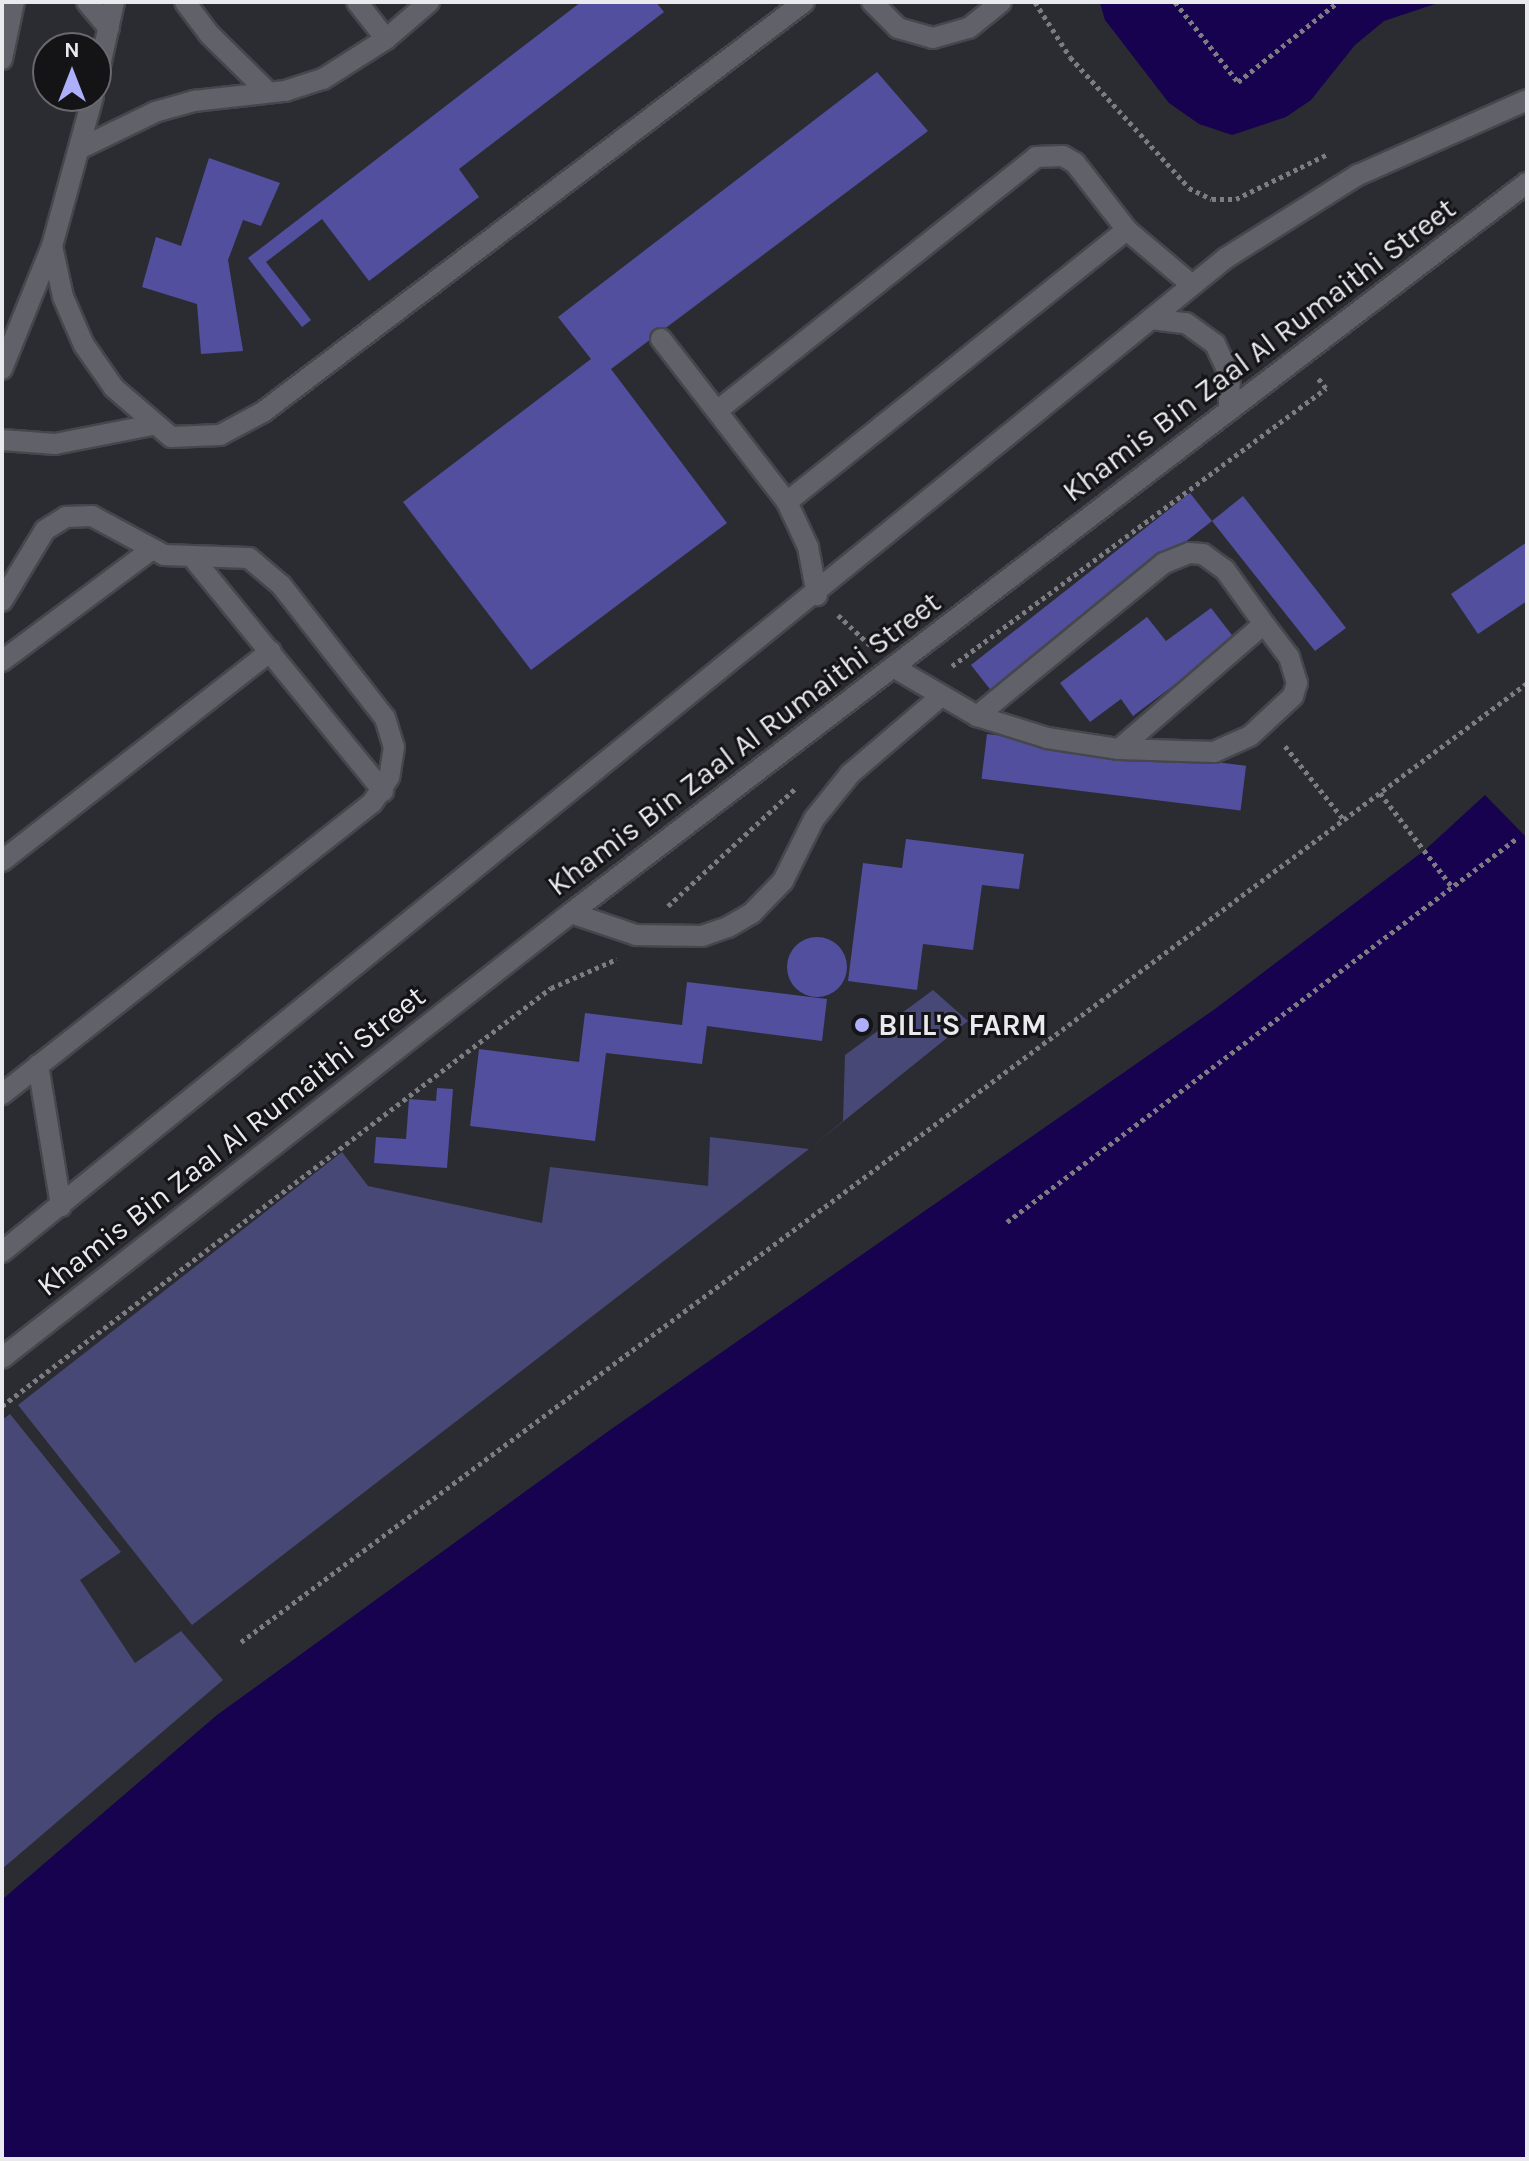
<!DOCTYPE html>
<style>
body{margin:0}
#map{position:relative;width:1529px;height:2161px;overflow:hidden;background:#2b2b32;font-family:Karla,sans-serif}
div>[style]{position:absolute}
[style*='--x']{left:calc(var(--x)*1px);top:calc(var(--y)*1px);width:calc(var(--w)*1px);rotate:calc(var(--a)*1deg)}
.green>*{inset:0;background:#484877}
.water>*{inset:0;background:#17024f}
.building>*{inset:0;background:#524f9e;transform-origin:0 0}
.round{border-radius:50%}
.path>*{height:5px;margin-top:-2.5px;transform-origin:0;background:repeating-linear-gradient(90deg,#7c7c82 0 4px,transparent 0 8px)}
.roads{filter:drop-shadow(2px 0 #46474d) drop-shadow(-2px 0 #46474d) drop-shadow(0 2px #46474d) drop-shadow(0 -2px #46474d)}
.minor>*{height:20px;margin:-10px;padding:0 10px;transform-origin:10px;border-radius:10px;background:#606169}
.dots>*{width:22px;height:22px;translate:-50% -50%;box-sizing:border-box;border:4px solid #141417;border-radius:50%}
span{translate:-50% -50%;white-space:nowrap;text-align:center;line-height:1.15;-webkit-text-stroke:6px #141417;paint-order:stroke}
.street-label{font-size:30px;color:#e9e9ee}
.poi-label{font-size:30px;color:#e9e9ee;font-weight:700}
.left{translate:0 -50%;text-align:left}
.frame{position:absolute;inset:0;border:4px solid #e9e9ee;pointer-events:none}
.north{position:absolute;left:32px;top:32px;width:80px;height:80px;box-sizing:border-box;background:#141417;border:2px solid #69696d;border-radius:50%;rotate:0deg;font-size:22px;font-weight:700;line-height:32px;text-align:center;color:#e9e9ee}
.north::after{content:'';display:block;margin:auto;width:28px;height:36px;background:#adaffb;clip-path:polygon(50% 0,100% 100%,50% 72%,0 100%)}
</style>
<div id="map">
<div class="green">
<div style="clip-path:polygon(933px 990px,968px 1021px,809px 1149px,192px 1625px,18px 1405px,342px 1152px,368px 1186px,542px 1223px,550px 1167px,708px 1186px,710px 1137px,809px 1149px,843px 1121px,845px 1055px)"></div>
<div style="clip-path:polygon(10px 1414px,121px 1552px,80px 1580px,135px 1663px,181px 1631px,223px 1680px,2px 1869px,2px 1420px)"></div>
</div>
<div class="water">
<div style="clip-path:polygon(1441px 2px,1384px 21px,1355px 45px,1311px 100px,1286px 117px,1232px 135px,1199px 124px,1169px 103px,1105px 20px,1100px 3px)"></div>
<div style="clip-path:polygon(1485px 795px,1527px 838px,1527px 2159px,2px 2159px,4px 1898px,217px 1715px,610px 1430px,1215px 1009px,1425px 850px)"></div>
</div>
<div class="building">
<div style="clip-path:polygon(581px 2px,656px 2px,664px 12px,459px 169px,479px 197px,369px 281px,322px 219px,266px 262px,311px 320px,302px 327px,248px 258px)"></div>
<div style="clip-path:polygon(877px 72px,928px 131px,611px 369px,727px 523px,531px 670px,403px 502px,591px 359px,558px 317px)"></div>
<div style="clip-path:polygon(209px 158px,280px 183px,261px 226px,243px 220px,228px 260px,243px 351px,201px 354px,197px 304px,142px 287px,156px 237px,181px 246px)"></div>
<div style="clip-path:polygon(1190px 493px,1212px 521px,1243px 496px,1346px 628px,1315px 651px,1212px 521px,993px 693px,971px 665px)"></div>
<div style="clip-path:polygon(1527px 542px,1527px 601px,1478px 634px,1451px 594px)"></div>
<div style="clip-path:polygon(1211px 608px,1235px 639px,1133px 716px,1121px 699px,1090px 722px,1060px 683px,1147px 617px,1166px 641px)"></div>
<div style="left:987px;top:734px;width:261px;height:45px;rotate:7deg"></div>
<div style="clip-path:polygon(906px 839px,1024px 854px,1019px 889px,982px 885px,973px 950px,923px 944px,917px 990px,848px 981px,863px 863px,902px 868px)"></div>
<div class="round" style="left:787px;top:937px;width:60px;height:60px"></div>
<div style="clip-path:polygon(687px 982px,827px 999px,822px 1041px,707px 1026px,702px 1064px,606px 1053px,595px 1141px,470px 1126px,479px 1049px,579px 1062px,585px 1013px,682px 1025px)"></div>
<div style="clip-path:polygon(437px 1088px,453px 1089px,447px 1168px,374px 1163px,376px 1137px,406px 1139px,409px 1099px,436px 1101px)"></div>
</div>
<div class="path">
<div style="--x:1035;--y:2;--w:65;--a:57.5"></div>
<div style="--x:1070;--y:57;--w:177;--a:47.7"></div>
<div style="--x:1189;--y:188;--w:25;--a:26"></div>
<div style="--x:1212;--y:199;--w:24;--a:0"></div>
<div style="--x:1236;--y:199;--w:102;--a:-26.1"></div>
<div style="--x:1175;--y:2;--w:102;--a:51.8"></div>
<div style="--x:1238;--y:82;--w:128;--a:-38.7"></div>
<div style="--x:838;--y:615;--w:47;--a:43.3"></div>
<div style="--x:952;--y:666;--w:466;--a:-36.6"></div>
<div style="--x:1326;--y:388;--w:13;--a:-129"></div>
<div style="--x:1285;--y:746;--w:95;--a:51.4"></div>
<div style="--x:1380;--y:793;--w:118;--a:52.5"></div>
<div style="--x:668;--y:906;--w:174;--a:-42.7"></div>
<div style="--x:1007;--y:1222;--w:637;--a:-36.96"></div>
<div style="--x:2;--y:1406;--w:690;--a:-37.29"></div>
<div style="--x:551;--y:988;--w:72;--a:-23.7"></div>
<div style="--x:241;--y:1642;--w:1604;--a:-36.71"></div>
</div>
<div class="roads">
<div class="minor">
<div style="--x:87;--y:2;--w:34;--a:50"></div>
<div style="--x:185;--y:2;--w:40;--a:53"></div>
<div style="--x:209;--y:34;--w:81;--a:44.5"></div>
<div style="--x:357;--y:2;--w:47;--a:51.9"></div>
<div style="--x:872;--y:2;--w:37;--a:45"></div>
<div style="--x:898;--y:28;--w:36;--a:16"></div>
<div style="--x:933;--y:38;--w:37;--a:-16"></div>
<div style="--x:969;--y:28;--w:41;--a:-39.1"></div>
<div style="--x:2;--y:59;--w:58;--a:-78.1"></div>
<div style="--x:96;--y:84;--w:84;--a:-77.6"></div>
<div style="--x:81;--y:148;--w:82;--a:-25.9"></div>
<div style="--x:155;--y:112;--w:41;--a:-15.8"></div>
<div style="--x:194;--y:101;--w:92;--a:-6.3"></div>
<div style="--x:285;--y:91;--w:40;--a:-18"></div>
<div style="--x:323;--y:79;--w:75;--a:-32.4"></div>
<div style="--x:386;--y:39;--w:57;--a:-40.7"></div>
<div style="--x:52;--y:246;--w:52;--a:77.8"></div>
<div style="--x:63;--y:297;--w:52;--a:66.4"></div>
<div style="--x:84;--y:345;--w:52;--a:55.1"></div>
<div style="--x:114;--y:388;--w:75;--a:40.7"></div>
<div style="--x:171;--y:437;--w:49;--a:-2.3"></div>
<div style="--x:220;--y:435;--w:49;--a:-28.1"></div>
<div style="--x:263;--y:412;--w:679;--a:-37.16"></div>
<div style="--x:1151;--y:319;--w:35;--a:7"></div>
<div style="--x:1186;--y:323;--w:36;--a:36"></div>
<div style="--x:1215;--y:344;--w:35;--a:65"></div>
<div style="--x:1230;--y:376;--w:35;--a:92"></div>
<div style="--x:661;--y:339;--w:206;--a:52.3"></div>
<div style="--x:787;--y:502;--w:50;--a:65"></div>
<div style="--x:808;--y:547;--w:49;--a:79.4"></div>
<div style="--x:2;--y:369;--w:133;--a:-67.9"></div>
<div style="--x:52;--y:246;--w:156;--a:-74.7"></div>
<div style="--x:717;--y:411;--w:408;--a:-38.5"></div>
<div style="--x:1036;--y:157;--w:27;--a:-2"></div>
<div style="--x:1063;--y:156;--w:14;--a:30"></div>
<div style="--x:1075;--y:163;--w:85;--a:52.2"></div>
<div style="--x:1127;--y:230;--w:85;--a:40.2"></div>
<div style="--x:2;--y:440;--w:53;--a:4.3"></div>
<div style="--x:55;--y:444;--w:99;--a:-11.1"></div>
<div style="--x:787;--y:502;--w:435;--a:-38.7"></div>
<div style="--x:193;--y:558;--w:301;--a:50.8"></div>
<div style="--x:2;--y:601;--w:83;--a:-58.8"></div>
<div style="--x:45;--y:530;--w:25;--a:-32"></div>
<div style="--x:66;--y:517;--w:26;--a:-2"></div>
<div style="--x:92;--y:516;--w:82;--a:28.4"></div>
<div style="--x:164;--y:555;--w:85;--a:2"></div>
<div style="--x:249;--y:558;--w:42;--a:40.2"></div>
<div style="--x:281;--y:585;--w:169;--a:52"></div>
<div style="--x:385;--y:718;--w:30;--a:73"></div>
<div style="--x:394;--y:747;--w:30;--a:99"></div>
<div style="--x:389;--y:777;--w:31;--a:123"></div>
<div style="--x:372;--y:803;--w:471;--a:141.8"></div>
<div style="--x:2;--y:661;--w:186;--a:-36.7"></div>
<div style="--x:893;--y:667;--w:97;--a:30.3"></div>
<div style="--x:1119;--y:749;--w:95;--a:1.8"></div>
<div style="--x:1214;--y:752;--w:39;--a:-24"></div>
<div style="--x:1250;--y:736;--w:59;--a:-42.9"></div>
<div style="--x:1293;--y:696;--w:14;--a:-73"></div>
<div style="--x:1297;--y:683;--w:27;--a:-107"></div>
<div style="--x:1289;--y:657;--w:41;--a:-127.1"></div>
<div style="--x:1264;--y:624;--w:67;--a:-125.8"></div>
<div style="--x:1225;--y:570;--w:27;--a:-144"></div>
<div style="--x:1203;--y:554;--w:14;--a:-176"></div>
<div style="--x:1189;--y:553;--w:27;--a:158"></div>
<div style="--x:1164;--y:563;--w:242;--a:140.7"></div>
<div style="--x:977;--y:716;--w:73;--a:17.4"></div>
<div style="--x:1047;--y:738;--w:73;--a:8.7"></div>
<div style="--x:1119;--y:749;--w:191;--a:-40.8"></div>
<div style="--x:2;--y:861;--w:341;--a:-38"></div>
<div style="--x:571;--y:913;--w:69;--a:18.7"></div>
<div style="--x:636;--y:935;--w:66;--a:0.9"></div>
<div style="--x:702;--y:936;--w:28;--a:-19"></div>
<div style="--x:728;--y:927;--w:28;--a:-30"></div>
<div style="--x:752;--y:913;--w:45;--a:-45.9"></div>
<div style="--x:783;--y:881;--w:69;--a:-63.4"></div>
<div style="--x:814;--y:819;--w:58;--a:-51.3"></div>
<div style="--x:850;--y:774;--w:117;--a:-40.5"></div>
<div style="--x:38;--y:1065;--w:143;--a:80.7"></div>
<div style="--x:2;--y:1252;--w:1577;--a:-39.08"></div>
<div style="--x:1226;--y:258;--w:156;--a:-32.2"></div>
<div style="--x:1358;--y:175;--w:185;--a:-23.9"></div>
<div style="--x:2;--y:1358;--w:722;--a:-38.03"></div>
<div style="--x:571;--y:913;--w:1203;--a:-37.37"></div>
</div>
</div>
<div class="dots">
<div style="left:862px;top:1025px;background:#adaffb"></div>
</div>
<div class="street-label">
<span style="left:1259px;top:350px;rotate:-37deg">Khamis Bin Zaal Al Rumaithi Street</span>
<span style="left:744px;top:744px;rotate:-37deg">Khamis Bin Zaal Al Rumaithi Street</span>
<span style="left:231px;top:1141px;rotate:-38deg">Khamis Bin Zaal Al Rumaithi Street</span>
</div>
<div class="poi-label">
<span class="left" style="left:878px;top:1025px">BILL'S FARM</span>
</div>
<div class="frame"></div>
<div class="north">N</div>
</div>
